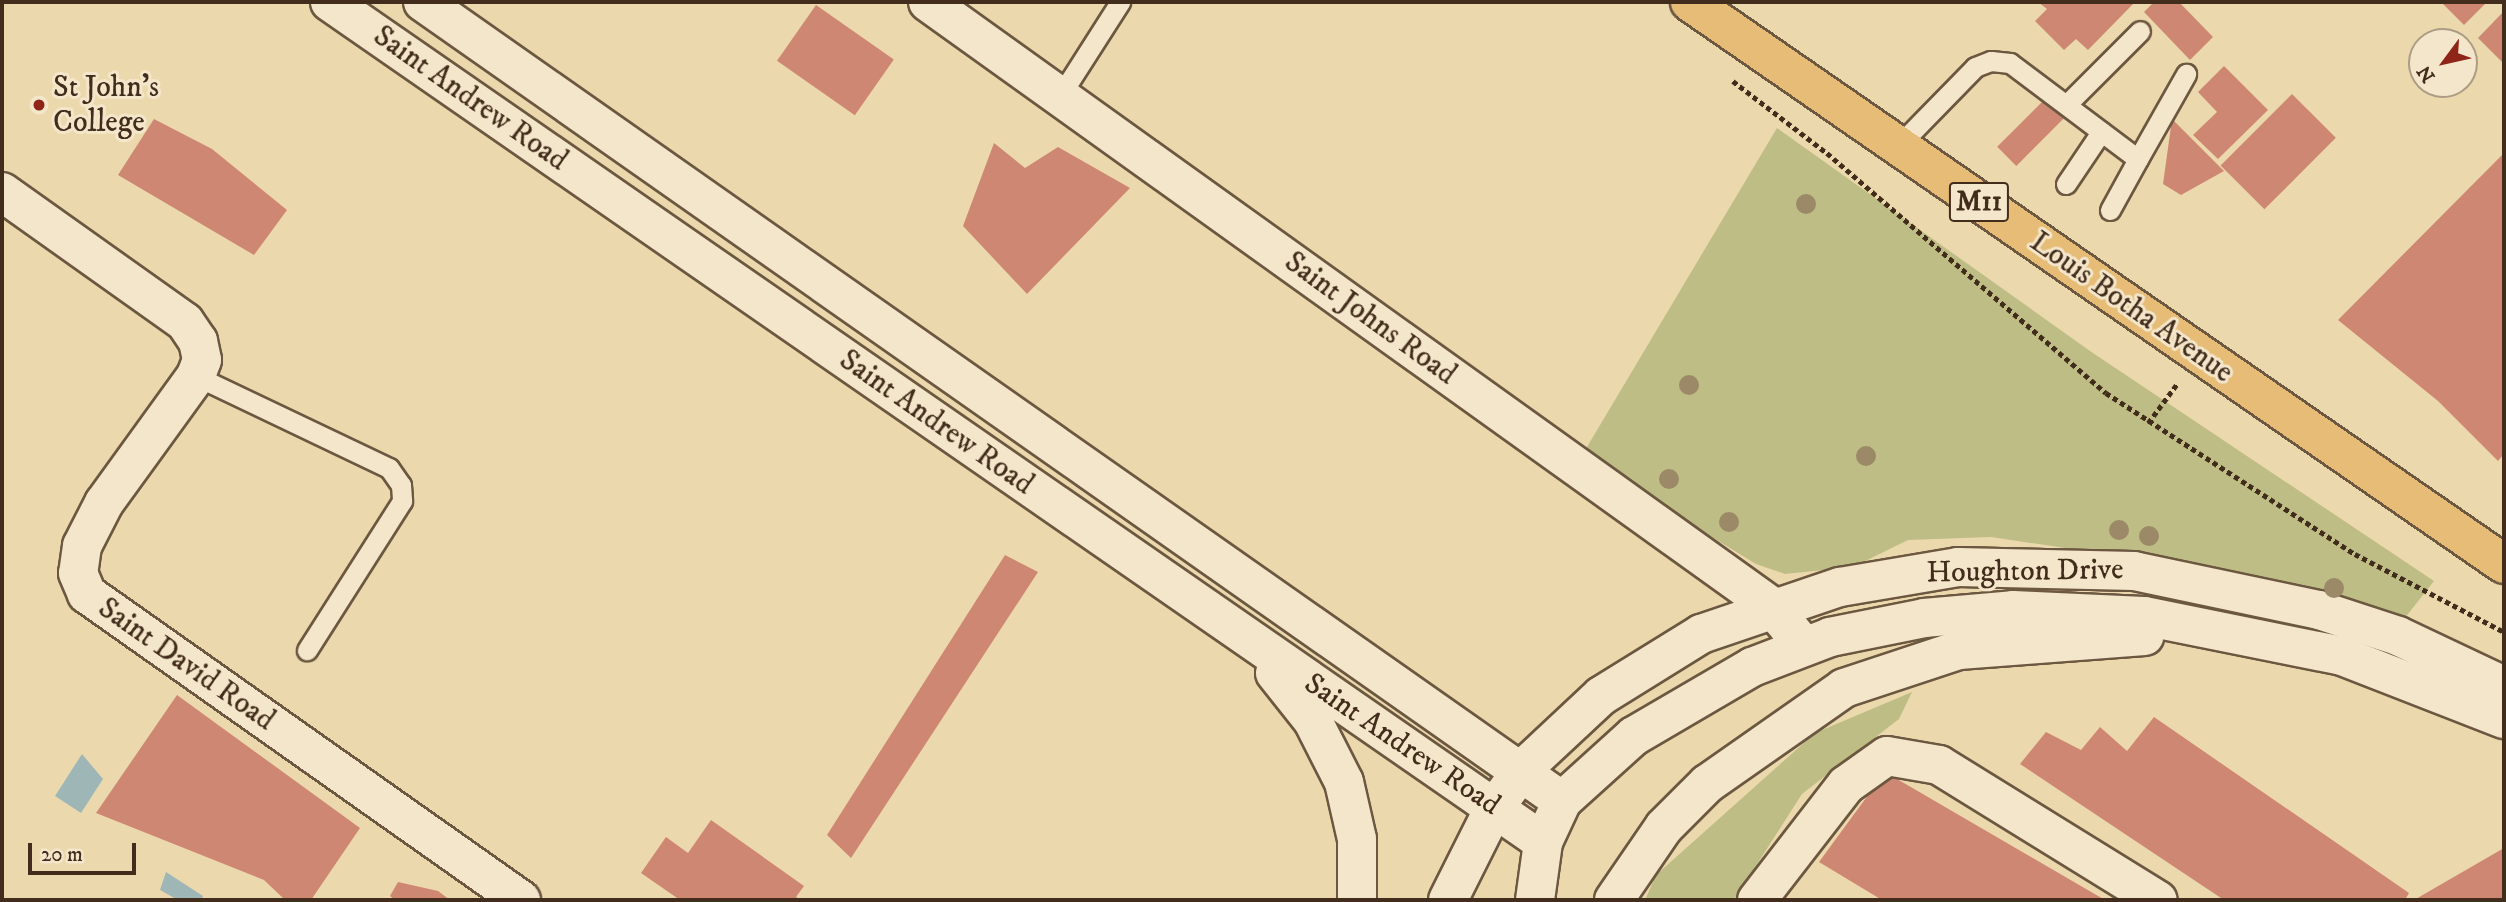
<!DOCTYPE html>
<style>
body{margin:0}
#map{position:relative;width:2506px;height:902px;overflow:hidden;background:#ecd8ad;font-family:"IM FELL DW Pica",serif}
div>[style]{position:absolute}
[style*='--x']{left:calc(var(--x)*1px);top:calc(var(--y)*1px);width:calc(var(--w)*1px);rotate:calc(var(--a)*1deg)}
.green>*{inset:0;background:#bebd85}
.water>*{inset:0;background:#9fb6b7}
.building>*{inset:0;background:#ce8773;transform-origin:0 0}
.path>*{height:4.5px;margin-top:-2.25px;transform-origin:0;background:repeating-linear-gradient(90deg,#422c1b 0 5px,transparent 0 8.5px)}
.roads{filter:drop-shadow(2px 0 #6c5740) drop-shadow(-2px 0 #6c5740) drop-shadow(0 2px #6c5740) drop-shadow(0 -2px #6c5740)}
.lane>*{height:19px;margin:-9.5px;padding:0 9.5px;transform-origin:9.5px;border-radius:9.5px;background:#f3e6ca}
.street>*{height:38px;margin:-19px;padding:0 19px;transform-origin:19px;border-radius:19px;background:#f3e6ca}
.secondary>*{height:38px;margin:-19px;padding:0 19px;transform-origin:19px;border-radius:19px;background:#f3e6ca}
.primary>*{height:38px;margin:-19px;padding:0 19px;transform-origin:19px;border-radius:19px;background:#e6bc76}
.trees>*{width:20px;height:20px;margin:-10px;border-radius:50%;background:#9c8968}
.dots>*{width:19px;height:19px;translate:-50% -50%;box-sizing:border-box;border:4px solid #f3e6ca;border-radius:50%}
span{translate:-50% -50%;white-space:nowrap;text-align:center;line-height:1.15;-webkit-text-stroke:6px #f3e6ca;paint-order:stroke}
.shield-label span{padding:2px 5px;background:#f3e6ca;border:2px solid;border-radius:5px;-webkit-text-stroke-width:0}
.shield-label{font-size:28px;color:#422c1b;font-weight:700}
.poi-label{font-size:30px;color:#422c1b}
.left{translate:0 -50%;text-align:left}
.street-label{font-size:30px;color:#422c1b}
.frame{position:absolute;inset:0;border:4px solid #422c1b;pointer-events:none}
.north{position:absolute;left:2408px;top:28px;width:70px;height:70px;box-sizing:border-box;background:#f3e6ca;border:2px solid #ac9c84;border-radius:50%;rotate:237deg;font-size:19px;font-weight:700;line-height:28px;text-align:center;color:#422c1b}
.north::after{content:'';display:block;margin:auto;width:24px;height:32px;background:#8f2418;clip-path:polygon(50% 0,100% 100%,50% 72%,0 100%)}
.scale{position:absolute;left:28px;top:843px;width:108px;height:32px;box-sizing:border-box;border:4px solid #422c1b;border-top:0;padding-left:9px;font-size:21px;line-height:24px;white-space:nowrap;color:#422c1b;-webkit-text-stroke:5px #f3e6ca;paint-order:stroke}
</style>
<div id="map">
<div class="green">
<div style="clip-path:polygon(1777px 128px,2090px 351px,2434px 581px,2397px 628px,2152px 561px,1991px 537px,1908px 540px,1853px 567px,1785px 574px,1756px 564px,1581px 457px)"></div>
<div style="clip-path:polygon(1912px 692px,1899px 719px,1802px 794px,1734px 900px,1645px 900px,1656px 875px,1815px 733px)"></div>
</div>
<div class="water">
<div style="clip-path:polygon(82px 754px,103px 779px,81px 813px,55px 796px)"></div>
<div style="clip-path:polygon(166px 872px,203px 896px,201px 900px,178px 900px,160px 890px)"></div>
</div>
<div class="building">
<div style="clip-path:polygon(2038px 2px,2135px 2px,2088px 50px,2076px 39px,2064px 50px,2035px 21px,2047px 9px)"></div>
<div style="clip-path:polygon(2154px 2px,2179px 2px,2213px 37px,2190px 60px,2144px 12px)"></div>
<div style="clip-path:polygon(2441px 2px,2487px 2px,2464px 25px)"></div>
<div style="left:816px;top:5px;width:95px;height:68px;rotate:35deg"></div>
<div style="clip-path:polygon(2504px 11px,2504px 64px,2478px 38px)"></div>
<div style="clip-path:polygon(2224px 66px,2268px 110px,2218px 159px,2193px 135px,2217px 112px,2198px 92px)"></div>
<div style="left:2292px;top:94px;width:62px;height:101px;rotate:45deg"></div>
<div style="left:2046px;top:98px;width:27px;height:69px;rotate:45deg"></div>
<div style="clip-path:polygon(154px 119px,212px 149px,287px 210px,254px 255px,118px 175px)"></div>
<div style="clip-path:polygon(2172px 119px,2224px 171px,2181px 195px,2163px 184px)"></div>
<div style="clip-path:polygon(994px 143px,1025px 168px,1058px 147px,1130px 188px,1027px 294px,963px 226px)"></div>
<div style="clip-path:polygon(2504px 153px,2504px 454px,2498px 461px,2438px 401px,2338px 320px)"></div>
<div style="clip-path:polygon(1005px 555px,1038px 572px,851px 858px,827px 835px)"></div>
<div style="clip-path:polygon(177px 695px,360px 828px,311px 900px,285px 900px,264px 880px,96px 813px)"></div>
<div style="clip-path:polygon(2154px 717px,2409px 893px,2405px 900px,2224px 900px,2020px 764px,2046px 732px,2081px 750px,2100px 727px,2127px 751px)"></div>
<div style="clip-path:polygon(1885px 772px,2105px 900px,1882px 900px,1819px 862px)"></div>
<div style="clip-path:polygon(711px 820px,804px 886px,796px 897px,801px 900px,680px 900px,641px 873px,666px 837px,688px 853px)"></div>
<div style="clip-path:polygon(2504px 848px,2504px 900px,2414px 900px)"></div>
<div style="clip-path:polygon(398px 882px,438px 891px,450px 900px,395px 900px,390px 896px)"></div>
</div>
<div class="path">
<div style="--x:1733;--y:81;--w:118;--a:37.5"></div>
<div style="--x:1827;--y:153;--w:368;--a:40.7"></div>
<div style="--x:2106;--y:393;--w:297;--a:32.9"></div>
<div style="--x:2355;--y:554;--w:168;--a:27.6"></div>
<div style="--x:2148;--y:423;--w:49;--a:-53.4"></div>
</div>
<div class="roads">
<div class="lane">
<div style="--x:1060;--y:96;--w:112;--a:-57.4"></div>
<div style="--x:2067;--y:104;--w:103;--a:-45"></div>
<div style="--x:1898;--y:146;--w:110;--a:-45.7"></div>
<div style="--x:1975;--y:67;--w:17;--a:-21"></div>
<div style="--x:1991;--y:61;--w:19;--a:6"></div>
<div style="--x:2010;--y:63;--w:160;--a:36.9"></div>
<div style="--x:2138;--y:159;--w:98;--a:-60.5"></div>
<div style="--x:2066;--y:184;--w:63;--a:-56.1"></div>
<div style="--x:2110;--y:210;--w:58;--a:-61.2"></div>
<div style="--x:196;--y:376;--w:214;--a:25.5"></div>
<div style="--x:389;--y:468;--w:21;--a:55"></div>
<div style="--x:401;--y:485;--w:16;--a:86"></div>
<div style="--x:402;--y:501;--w:177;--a:122.5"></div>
</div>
<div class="street">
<div style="--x:928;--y:2;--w:1037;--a:35.62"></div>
<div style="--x:1771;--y:606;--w:52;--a:50.5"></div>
<div style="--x:2;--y:192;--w:224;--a:35.4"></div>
<div style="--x:185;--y:322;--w:23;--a:56"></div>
<div style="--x:198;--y:341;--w:19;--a:78"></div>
<div style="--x:202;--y:360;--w:17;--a:111"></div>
<div style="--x:196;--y:376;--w:157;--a:125.9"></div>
<div style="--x:104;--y:503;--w:48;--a:117.1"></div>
<div style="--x:82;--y:546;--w:27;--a:98"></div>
<div style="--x:78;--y:573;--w:23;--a:67"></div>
<div style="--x:87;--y:594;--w:531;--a:35.19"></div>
<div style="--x:1757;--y:900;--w:145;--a:-52.3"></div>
<div style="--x:1846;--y:785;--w:50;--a:-35.3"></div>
<div style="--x:1887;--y:756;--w:53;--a:9.8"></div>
<div style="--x:1939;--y:765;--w:257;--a:31.7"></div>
</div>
<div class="secondary">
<div style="--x:330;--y:2;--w:1475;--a:34.7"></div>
<div style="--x:423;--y:2;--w:1391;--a:35.05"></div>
<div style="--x:1275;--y:673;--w:61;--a:51.6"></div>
<div style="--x:1313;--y:721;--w:68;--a:63.1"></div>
<div style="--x:1344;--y:782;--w:58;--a:77.2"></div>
<div style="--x:1357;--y:839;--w:61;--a:90"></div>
<div style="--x:1448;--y:900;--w:103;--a:-63.4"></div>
<div style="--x:1494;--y:808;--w:50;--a:-53.1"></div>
<div style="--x:1524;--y:768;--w:105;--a:-43.1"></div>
<div style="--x:1601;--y:696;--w:118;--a:-31.8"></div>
<div style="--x:1701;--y:634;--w:147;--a:-18.7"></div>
<div style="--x:1840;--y:587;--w:120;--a:-9.6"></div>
<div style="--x:1958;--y:567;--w:176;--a:1.3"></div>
<div style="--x:2134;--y:571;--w:189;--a:11.9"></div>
<div style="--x:2319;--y:610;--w:83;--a:18.2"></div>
<div style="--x:2398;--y:636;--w:117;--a:25.3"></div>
<div style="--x:1535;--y:900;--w:59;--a:-82.1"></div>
<div style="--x:1543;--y:842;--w:45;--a:-65.1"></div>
<div style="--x:1562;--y:801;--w:97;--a:-42.1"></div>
<div style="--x:1634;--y:736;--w:137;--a:-30.3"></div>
<div style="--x:1752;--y:667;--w:84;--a:-21"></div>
<div style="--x:1830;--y:637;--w:96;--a:-11.4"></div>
<div style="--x:1924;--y:618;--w:89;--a:-5.1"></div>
<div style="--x:2013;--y:610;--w:131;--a:2.6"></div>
<div style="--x:2144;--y:616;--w:202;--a:11.4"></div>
<div style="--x:2342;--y:656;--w:174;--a:21.3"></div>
<div style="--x:1614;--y:900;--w:88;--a:-55.6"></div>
<div style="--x:1664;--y:827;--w:61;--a:-45"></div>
<div style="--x:1707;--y:784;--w:167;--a:-35"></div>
<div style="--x:1844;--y:688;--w:121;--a:-18.3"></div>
<div style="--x:1959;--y:650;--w:186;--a:-4.3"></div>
</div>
<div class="primary">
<div style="--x:1690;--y:2;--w:989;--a:34.62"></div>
</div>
</div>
<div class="trees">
<div style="left:1806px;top:204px"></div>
<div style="left:1689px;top:385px"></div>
<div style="left:1866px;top:456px"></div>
<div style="left:1669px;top:479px"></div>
<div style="left:1729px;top:522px"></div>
<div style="left:2119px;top:530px"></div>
<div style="left:2149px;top:536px"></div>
<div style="left:2334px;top:588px"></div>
</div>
<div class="dots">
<div style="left:39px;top:105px;background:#8f2418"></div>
</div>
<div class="shield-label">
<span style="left:1979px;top:202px">M11</span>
</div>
<div class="poi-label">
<span class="left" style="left:53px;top:105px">St John's<br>College</span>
</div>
<div class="street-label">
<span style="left:470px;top:99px;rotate:35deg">Saint Andrew Road</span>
<span style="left:2131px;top:308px;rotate:35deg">Louis Botha Avenue</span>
<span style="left:1370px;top:319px;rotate:36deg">Saint Johns Road</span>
<span style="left:936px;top:423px;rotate:35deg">Saint Andrew Road</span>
<span style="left:2025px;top:572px;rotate:-1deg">Houghton Drive</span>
<span style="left:186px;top:665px;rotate:35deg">Saint David Road</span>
<span style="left:1402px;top:745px;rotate:34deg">Saint Andrew Road</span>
</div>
<div class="frame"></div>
<div class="north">N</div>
<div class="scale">20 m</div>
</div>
